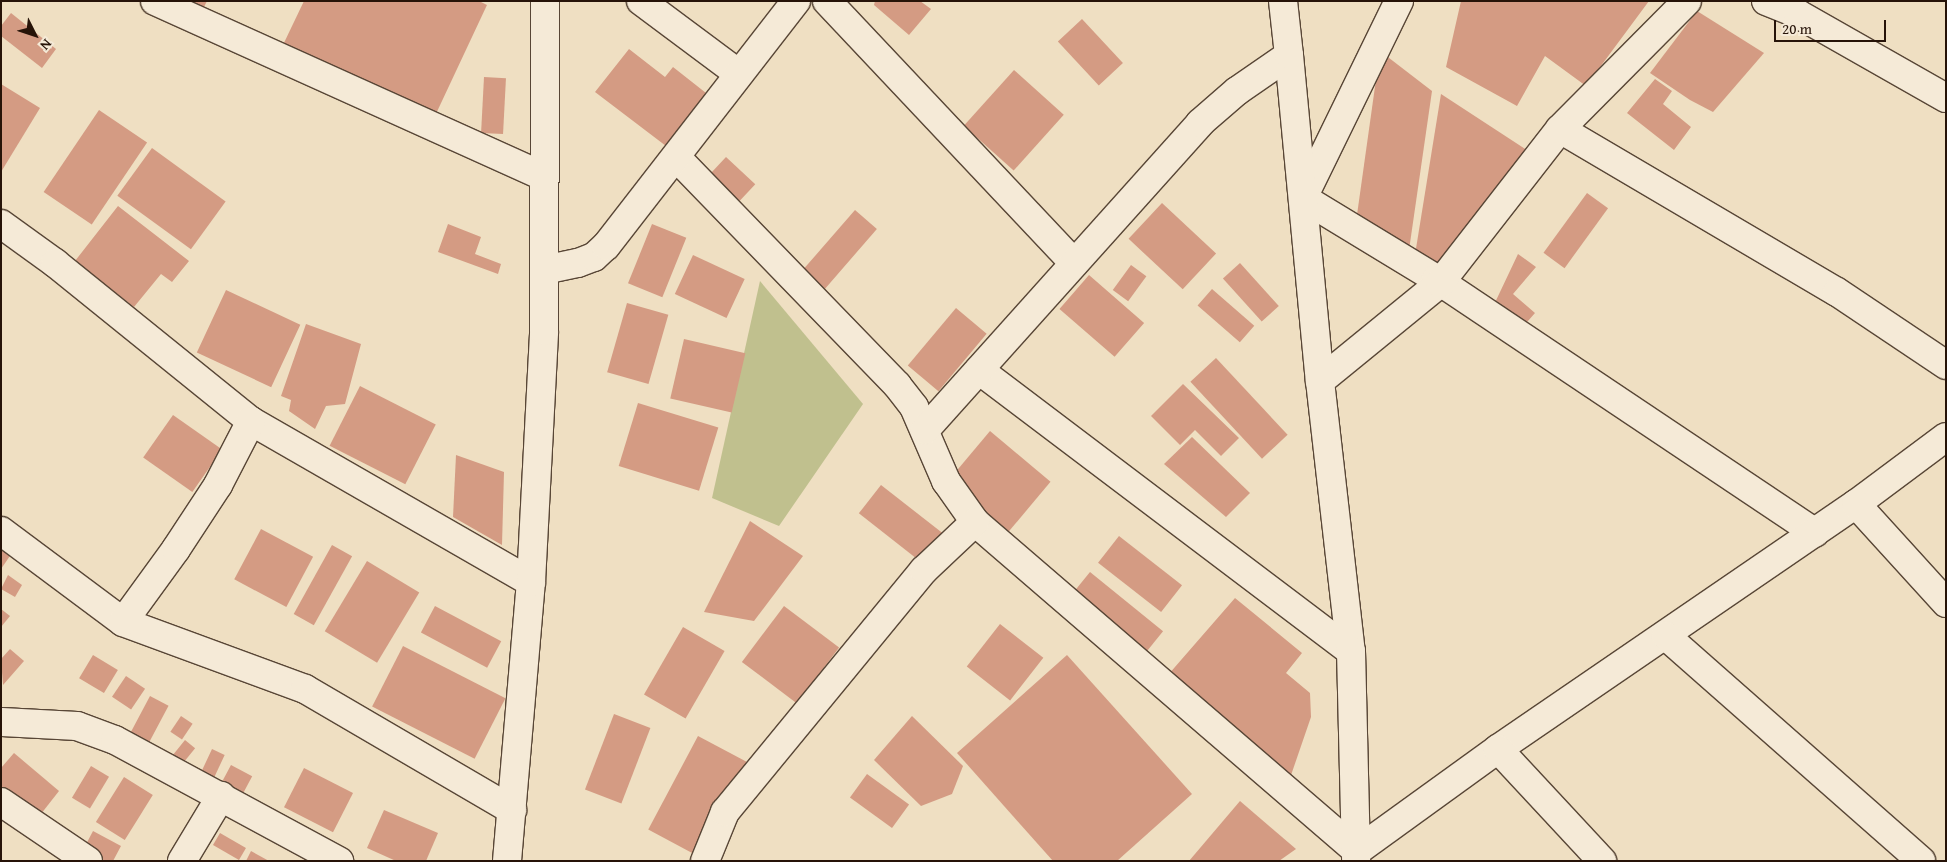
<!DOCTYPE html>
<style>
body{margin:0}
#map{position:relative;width:1947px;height:862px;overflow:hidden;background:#efdfc2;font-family:"Gentium Book Plus",serif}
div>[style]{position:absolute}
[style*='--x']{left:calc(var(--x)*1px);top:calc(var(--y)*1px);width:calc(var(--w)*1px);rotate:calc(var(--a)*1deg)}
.green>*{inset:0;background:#c0c08e}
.building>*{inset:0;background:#d49b83;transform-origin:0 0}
.roads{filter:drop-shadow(1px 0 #584636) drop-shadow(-1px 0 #584636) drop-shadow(0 1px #584636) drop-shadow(0 -1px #584636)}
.minor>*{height:28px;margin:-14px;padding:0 14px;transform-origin:14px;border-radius:14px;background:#f5ead7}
.tertiary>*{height:28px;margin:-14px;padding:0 14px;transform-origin:14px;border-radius:14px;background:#f5ead7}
span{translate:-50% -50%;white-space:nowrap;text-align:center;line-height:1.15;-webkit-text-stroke:4px #f5ead7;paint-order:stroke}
.frame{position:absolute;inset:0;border:2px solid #261308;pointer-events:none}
.north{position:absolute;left:10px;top:10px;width:50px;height:50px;-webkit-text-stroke:4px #f5ead7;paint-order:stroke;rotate:131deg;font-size:14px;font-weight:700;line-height:20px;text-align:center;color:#261308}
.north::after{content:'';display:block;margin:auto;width:18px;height:22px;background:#261308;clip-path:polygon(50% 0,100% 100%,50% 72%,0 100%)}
.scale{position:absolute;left:1774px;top:20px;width:112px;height:22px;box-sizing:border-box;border:2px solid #261308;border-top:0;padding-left:6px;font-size:15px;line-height:18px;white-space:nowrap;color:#261308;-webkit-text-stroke:4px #f5ead7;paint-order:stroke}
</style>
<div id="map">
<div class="green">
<div style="clip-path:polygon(760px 281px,863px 404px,779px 526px,712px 498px)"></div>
</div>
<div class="building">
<div style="clip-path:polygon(171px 1px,207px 1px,200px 15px)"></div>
<div style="clip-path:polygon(304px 1px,479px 1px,487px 5px,434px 118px,282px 47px)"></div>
<div style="clip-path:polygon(875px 1px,920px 1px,931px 9px,909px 35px,874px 5px)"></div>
<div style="clip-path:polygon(1461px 1px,1649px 1px,1586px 86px,1545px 56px,1517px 106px,1446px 67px)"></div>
<div style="clip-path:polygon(1697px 11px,1764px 53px,1713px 112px,1690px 100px,1650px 73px)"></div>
<div style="clip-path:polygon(11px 13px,56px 49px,42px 68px,1px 36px,1px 26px)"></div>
<div style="left:1082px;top:19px;width:60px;height:33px;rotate:47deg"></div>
<div style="clip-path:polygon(629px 49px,665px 77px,673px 67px,706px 93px,666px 146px,595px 92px)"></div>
<div style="clip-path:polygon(1380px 51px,1432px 91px,1408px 257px,1356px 222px)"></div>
<div style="left:1014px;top:70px;width:67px;height:75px;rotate:42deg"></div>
<div style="left:484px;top:77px;width:22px;height:56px;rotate:3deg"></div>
<div style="clip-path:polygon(1655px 79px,1672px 91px,1663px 104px,1691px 127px,1674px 150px,1627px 113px)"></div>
<div style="clip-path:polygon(1px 84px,40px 108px,1px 172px)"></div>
<div style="clip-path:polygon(1441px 94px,1530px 152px,1435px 275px,1414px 261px)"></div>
<div style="left:99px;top:110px;width:58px;height:99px;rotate:34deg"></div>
<div style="left:152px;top:148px;width:91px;height:59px;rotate:36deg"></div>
<div style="left:726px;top:157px;width:40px;height:23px;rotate:43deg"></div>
<div style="left:1587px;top:193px;width:26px;height:74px;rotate:36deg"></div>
<div style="left:1162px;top:203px;width:74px;height:49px;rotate:43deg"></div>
<div style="clip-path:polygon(118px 206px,189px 261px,172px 282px,161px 274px,134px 307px,75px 261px)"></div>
<div style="left:855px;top:210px;width:29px;height:79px;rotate:41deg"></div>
<div style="clip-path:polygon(448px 224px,481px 237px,475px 254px,501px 264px,498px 274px,438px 252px)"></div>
<div style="left:652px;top:224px;width:37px;height:64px;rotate:22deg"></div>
<div style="clip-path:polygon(1518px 254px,1536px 267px,1513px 294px,1535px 313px,1521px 329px,1491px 311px)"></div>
<div style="left:693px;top:255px;width:57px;height:43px;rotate:25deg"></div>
<div style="left:1240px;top:263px;width:58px;height:23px;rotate:48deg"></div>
<div style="left:1131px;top:265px;width:19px;height:31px;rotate:36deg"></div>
<div style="left:1089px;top:275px;width:73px;height:45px;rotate:41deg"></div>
<div style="left:1212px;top:289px;width:56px;height:22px;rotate:41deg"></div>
<div style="left:226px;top:290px;width:82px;height:69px;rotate:25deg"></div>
<div style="left:627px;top:303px;width:43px;height:72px;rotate:16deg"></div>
<div style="left:956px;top:308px;width:40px;height:75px;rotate:40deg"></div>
<div style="clip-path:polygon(306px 324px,361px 344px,345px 404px,326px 406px,315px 429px,289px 411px,291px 400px,281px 396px)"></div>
<div style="left:684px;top:339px;width:63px;height:61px;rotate:13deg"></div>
<div style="left:1216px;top:358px;width:105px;height:35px;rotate:47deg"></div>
<div style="clip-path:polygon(1183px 384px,1239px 438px,1221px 456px,1195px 430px,1180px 445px,1151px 416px)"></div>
<div style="left:360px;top:386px;width:85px;height:67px;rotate:27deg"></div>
<div style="left:638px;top:403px;width:84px;height:66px;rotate:17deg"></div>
<div style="left:173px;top:415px;width:60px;height:52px;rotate:35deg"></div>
<div style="left:990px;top:431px;width:79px;height:65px;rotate:40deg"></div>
<div style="clip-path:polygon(1192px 437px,1250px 493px,1226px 517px,1164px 464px)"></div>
<div style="clip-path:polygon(456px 455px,504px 472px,502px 545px,453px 517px)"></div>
<div style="left:881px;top:485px;width:78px;height:36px;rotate:38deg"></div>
<div style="clip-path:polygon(750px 521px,803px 556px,754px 621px,704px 612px)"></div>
<div style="left:261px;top:529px;width:59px;height:57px;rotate:28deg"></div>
<div style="left:1119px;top:536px;width:80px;height:34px;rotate:38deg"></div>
<div style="clip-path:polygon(1px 542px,14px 550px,1px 569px)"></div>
<div style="left:332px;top:545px;width:23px;height:79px;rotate:29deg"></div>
<div style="left:367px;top:561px;width:61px;height:82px;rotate:31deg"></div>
<div style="left:1090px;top:572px;width:94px;height:28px;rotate:39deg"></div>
<div style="clip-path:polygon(8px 575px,22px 585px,15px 597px,1px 589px)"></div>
<div style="clip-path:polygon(1235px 598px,1302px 653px,1286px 673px,1310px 693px,1311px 717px,1289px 781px,1168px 675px)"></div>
<div style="left:435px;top:606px;width:75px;height:30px;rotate:28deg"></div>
<div style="left:784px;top:606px;width:69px;height:70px;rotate:37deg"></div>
<div style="clip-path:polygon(1px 609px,10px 616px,1px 627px)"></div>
<div style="left:1000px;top:624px;width:55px;height:54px;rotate:38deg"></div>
<div style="left:683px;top:627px;width:48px;height:78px;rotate:30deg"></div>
<div style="left:403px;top:646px;width:115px;height:68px;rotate:27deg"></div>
<div style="clip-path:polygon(10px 649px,24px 661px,3px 685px,1px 659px)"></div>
<div style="left:93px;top:655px;width:29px;height:27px;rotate:31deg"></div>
<div style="clip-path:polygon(1067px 655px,1192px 794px,1117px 861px,1053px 861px,957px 753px)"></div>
<div style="left:126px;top:676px;width:23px;height:25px;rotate:34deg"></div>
<div style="left:150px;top:696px;width:21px;height:41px;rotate:28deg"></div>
<div style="left:614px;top:714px;width:39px;height:81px;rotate:21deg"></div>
<div style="left:181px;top:716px;width:14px;height:19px;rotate:34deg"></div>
<div style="clip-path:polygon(912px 716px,963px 766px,952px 794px,921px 806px,874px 760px)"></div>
<div style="left:698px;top:736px;width:55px;height:106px;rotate:28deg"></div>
<div style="left:185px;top:740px;width:13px;height:25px;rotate:39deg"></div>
<div style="left:212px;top:749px;width:14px;height:31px;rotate:25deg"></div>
<div style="clip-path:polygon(14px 753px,59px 791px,37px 819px,1px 789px,1px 768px)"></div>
<div style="left:231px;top:765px;width:24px;height:25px;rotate:28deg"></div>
<div style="left:91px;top:766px;width:21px;height:37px;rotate:31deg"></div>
<div style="left:304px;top:768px;width:55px;height:44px;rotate:27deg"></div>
<div style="left:867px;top:774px;width:52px;height:29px;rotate:36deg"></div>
<div style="left:124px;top:777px;width:34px;height:53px;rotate:32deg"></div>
<div style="clip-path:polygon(1240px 801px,1296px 849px,1279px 861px,1189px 861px)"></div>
<div style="clip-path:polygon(384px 810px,438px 833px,426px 861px,396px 861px,367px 848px)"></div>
<div style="clip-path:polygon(93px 831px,121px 846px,113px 861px,97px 861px,82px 852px)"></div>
<div style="left:220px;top:833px;width:30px;height:14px;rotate:30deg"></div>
<div style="clip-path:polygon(251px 851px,269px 861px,246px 861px)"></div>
</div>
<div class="roads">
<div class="minor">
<div style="--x:155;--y:1;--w:426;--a:24.3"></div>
<div style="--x:641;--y:1;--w:122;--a:36.7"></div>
<div style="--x:827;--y:1;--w:360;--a:46.7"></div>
<div style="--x:1399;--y:1;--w:219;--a:116"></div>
<div style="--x:1303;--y:198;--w:156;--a:31.3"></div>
<div style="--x:1436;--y:279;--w:456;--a:33.8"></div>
<div style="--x:1766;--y:1;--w:35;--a:22"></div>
<div style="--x:1798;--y:14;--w:170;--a:29.6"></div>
<div style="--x:1560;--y:129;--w:180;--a:-45.2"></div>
<div style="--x:676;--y:157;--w:318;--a:45.9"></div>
<div style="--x:897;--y:385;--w:28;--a:52"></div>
<div style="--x:914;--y:407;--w:81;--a:66.6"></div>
<div style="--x:946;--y:481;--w:50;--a:54.7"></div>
<div style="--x:975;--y:522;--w:504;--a:40.74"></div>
<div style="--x:1357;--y:851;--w:174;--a:-35.9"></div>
<div style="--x:1498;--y:749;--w:434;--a:-34.4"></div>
<div style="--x:1856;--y:504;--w:112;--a:-36.7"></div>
<div style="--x:1;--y:224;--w:67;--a:35.8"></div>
<div style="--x:55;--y:263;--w:252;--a:38.9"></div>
<div style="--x:251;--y:421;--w:323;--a:29.9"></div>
<div style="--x:544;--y:270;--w:35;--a:-12"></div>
<div style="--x:578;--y:263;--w:17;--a:-21"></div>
<div style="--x:594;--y:257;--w:16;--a:-43"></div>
<div style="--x:606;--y:246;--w:310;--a:-52.2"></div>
<div style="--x:979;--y:370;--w:466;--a:37.1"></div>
<div style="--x:1320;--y:381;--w:155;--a:-39.2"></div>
<div style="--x:1440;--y:283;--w:195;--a:-52.1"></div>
<div style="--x:1560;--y:129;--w:321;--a:30.5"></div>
<div style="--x:1837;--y:292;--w:131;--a:33.8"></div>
<div style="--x:925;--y:430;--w:412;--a:-48.1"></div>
<div style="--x:1200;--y:123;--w:49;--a:-40.9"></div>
<div style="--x:1237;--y:91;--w:63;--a:-34.7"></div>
<div style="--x:1289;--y:55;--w:327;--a:84.6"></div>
<div style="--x:1320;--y:381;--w:272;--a:83.5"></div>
<div style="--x:1856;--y:504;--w:134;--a:47.7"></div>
<div style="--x:1;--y:531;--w:152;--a:36.7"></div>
<div style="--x:123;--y:622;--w:194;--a:20.2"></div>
<div style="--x:305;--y:689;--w:240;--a:30.3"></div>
<div style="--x:123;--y:622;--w:90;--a:-54"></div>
<div style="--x:176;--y:549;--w:77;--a:-56.7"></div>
<div style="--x:218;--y:485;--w:72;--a:-62.7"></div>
<div style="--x:1666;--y:636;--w:340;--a:41.4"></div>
<div style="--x:2;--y:722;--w:75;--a:3.1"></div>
<div style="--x:77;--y:726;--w:40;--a:20.2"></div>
<div style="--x:115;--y:740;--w:255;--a:28.4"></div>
<div style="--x:1498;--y:749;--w:153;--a:47.1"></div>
<div style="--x:1;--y:802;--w:105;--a:34.1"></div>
<div style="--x:182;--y:861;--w:76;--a:-59"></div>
<div style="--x:507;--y:861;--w:280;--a:-85.1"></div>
<div style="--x:531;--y:582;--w:251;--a:-87"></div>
<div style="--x:544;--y:331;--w:330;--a:-89.8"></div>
<div style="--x:705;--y:861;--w:53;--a:-67.8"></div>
<div style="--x:725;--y:812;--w:313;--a:-50.6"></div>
<div style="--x:924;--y:570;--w:70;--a:-43.3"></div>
</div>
<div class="tertiary">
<div style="--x:1283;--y:1;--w:54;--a:83.7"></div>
<div style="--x:1351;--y:651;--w:210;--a:88.6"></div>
</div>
</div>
<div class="frame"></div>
<div class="north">N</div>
<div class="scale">20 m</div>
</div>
